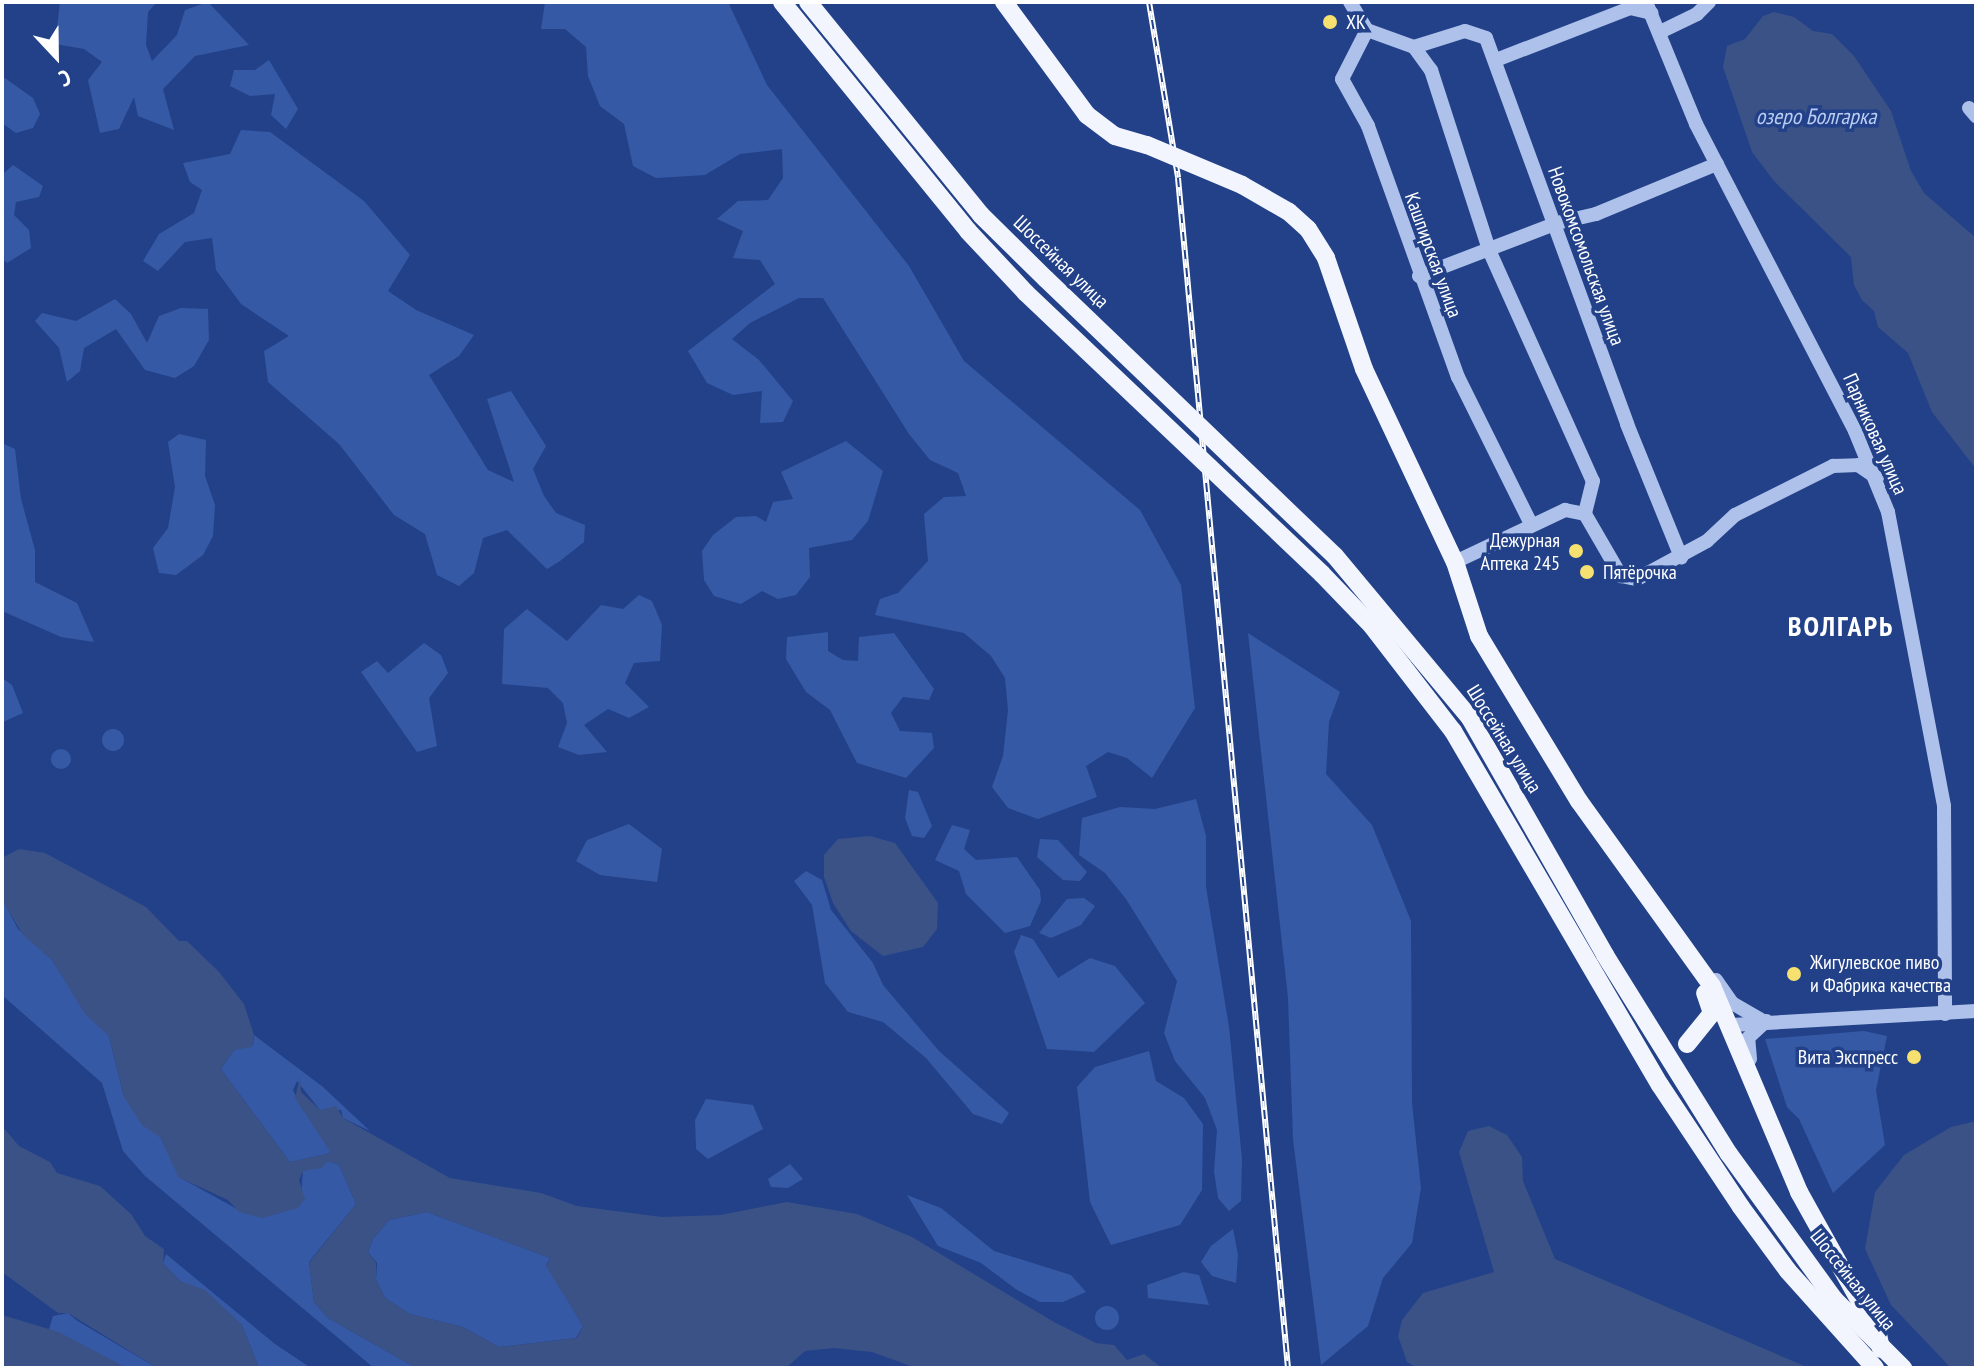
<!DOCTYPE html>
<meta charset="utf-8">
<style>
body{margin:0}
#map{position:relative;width:1978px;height:1370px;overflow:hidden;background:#224189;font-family:"PT Sans Narrow",sans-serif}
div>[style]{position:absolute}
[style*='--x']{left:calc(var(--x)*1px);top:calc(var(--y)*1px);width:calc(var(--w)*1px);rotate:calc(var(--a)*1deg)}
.green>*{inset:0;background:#3659a6}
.round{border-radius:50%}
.water>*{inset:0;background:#3b5287}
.minor>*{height:14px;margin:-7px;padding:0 7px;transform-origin:7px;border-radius:7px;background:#aec1ea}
.major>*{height:18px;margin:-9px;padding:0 9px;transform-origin:9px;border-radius:9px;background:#f2f5fe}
.rail>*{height:6px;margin-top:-3px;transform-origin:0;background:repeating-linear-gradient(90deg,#224189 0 9px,#fff 0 18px);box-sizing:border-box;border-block:2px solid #fff}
.major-bridge>*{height:18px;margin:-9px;padding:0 9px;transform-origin:9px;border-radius:9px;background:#f2f5fe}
.dots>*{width:22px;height:22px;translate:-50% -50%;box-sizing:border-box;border:4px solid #224189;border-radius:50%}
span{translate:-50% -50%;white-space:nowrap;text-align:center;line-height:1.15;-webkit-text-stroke:7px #224189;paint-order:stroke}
.poi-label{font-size:20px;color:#fff}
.left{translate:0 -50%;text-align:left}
.right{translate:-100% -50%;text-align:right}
.street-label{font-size:20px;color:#fff}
.water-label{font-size:22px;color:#baccf1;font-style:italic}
.district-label{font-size:28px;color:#fff;font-weight:700;letter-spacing:2px}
.frame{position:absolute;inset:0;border:4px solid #fff;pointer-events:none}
.north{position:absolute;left:16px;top:16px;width:80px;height:80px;-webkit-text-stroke:6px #224189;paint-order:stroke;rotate:158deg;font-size:22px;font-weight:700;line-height:32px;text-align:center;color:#fff}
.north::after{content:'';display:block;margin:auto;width:28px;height:36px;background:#fff;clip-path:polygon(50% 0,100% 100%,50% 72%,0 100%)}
</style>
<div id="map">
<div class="green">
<div style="clip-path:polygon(60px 2px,157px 2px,148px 12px,146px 45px,152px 61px,177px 35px,185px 10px,208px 2px,249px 45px,195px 56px,163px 89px,174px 130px,138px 116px,134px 97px,119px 129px,100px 133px,88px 80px,102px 62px,84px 49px,55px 44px)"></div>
<div style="clip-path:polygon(545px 2px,728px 2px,767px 85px,909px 266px,964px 361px,1140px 510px,1181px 585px,1195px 708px,1152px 778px,1127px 758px,1108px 752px,1086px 766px,1097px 797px,1038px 819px,1008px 808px,992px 787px,1003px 756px,1008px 710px,1005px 678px,991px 656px,964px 633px,875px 615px,880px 599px,898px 593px,928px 561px,924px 514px,944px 497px,966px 496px,958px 473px,930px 460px,909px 434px,823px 298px,799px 298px,750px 323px,732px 339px,759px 360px,793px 401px,783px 422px,760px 423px,762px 391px,733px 395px,707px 383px,688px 351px,775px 284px,760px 260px,733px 258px,743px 231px,717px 219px,738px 201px,768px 200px,783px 178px,782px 149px,740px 154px,705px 175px,656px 178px,633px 166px,624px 124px,600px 106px,588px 76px,586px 47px,565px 29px,541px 29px)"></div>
<div style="clip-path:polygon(269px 60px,298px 109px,286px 129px,271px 115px,275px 94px,250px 96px,230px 86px,234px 70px,255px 70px)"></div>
<div style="clip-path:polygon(2px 76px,33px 98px,40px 114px,33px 128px,16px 133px,2px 123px)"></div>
<div style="clip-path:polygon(241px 130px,270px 132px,364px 201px,410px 255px,388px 291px,416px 310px,474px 335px,459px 356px,429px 375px,488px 470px,514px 482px,487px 399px,511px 391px,546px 446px,533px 469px,544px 496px,556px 513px,585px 525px,584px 542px,560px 561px,547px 569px,507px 530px,483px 538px,474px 573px,459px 586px,437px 575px,425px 534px,394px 515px,339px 444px,268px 382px,264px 351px,289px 336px,241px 304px,216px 270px,212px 238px,185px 242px,158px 271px,143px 261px,159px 234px,194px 213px,202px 190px,190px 182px,183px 163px,230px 154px)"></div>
<div style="clip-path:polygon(13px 165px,43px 186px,39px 197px,16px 202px,14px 215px,29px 230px,31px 248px,7px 263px,2px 259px,2px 185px,4px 173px)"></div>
<div style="clip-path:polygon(115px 299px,131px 314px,147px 343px,159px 316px,181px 308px,208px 309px,209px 340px,194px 366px,175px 378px,145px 370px,116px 329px,84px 348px,80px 371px,67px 382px,59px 348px,35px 321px,42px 313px,76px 321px)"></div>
<div style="clip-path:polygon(179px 434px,206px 440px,205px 476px,215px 505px,213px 536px,203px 555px,176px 575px,159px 573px,153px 548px,168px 528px,175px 487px,168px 442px)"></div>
<div style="clip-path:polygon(846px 441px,883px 471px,868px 521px,852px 540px,809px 548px,810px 577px,796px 595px,778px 599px,762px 591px,741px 604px,714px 596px,704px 580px,702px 551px,713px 535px,736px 517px,756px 516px,766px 522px,773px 502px,793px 499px,781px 472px)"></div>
<div style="clip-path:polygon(2px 443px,15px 449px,21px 499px,35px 550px,35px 582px,77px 603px,94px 642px,61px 637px,2px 611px)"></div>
<div style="clip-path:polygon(639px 595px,652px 601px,662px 625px,660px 661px,634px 663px,625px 683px,649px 707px,629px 718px,608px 709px,584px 725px,607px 752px,579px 755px,558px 747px,567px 723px,563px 703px,548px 688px,502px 684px,504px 629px,527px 609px,567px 641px,601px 605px,623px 609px)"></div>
<div style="clip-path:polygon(828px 632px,828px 651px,843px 660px,858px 661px,859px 637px,894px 633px,934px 689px,929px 700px,903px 697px,891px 713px,900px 731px,932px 733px,934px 748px,906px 778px,857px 763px,830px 710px,806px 692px,786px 659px,787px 637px)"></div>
<div style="clip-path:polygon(1248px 633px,1340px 692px,1329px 722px,1326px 774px,1372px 825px,1411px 921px,1412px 1103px,1421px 1188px,1412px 1243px,1383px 1278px,1368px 1326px,1321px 1365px,1293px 1139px,1288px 998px)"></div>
<div style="clip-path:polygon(424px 643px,441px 655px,448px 673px,429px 698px,437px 746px,417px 752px,361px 672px,377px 661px,388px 673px)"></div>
<div style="clip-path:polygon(2px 678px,12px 685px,23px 713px,3px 722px)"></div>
<div class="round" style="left:102px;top:729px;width:22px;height:22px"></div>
<div class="round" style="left:51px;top:749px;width:20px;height:20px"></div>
<div style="clip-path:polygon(909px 790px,918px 792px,932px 826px,924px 838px,912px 836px,905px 818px)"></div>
<div style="clip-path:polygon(1196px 799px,1206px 836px,1206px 887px,1229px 1027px,1242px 1159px,1241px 1201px,1229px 1211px,1218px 1198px,1214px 1171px,1217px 1130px,1205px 1098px,1175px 1061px,1164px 1033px,1177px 981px,1126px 899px,1105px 873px,1079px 855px,1082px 818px,1120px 807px,1155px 809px)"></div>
<div style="clip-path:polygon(629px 824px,662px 849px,657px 882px,600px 875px,576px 861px,587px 840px)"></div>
<div style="clip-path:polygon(952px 825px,970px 830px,964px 849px,976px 860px,1017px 857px,1040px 890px,1041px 901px,1030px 926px,1005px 933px,966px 894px,959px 871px,935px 860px)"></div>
<div style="clip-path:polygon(1040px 839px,1058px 840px,1087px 872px,1080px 881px,1063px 880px,1037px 857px)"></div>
<div style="clip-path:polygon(806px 871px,822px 880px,831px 910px,873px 963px,883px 985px,939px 1051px,1009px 1113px,1002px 1124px,973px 1114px,926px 1058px,883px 1022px,848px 1012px,825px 983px,812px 905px,794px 881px)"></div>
<div style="clip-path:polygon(1084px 898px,1095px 906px,1081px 925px,1051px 938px,1039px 933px,1067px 899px)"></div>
<div style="clip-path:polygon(2px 899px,18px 929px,52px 960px,82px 1008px,109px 1036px,124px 1097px,161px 1138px,179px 1177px,246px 1214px,270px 1215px,281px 1213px,301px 1195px,303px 1171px,328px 1161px,339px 1165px,356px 1204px,309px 1262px,314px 1302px,328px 1318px,416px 1368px,374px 1368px,145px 1176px,123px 1151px,102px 1083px,2px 995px)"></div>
<div style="clip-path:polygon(1021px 935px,1033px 939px,1058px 978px,1090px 958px,1115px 966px,1145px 1003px,1094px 1052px,1047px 1049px,1014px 952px)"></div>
<div style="clip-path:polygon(1864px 1031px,1887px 1036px,1876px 1090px,1885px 1145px,1833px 1193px,1799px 1119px,1787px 1107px,1765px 1039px)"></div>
<div style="clip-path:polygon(254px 1035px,323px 1087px,370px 1131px,343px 1118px,341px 1110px,320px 1110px,297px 1081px,293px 1090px,302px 1109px,319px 1127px,331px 1153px,290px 1162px,221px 1069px,234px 1050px,253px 1045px)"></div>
<div style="clip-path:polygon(1149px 1051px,1156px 1081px,1184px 1098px,1203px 1124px,1202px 1190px,1180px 1225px,1111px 1245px,1090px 1202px,1077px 1087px,1095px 1067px)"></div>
<div style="clip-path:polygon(706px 1099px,753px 1105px,763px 1129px,708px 1159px,696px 1149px,695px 1120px)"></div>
<div style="clip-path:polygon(790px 1164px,803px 1179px,788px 1188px,771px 1187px,768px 1179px)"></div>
<div style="clip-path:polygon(907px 1195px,941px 1208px,994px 1251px,1071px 1275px,1086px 1292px,1063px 1302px,1040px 1302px,1017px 1290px,981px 1263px,938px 1246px)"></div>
<div style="clip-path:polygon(427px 1212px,550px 1258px,546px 1265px,583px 1326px,576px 1338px,499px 1347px,463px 1327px,410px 1314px,385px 1298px,376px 1280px,377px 1263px,368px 1252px,373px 1239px,389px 1220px)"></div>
<div style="clip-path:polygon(1233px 1229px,1238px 1255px,1236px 1283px,1212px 1276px,1201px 1262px,1211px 1246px)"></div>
<div style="clip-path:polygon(166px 1254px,275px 1344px,311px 1368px,259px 1368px,242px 1325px,207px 1293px,180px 1281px,163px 1263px)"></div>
<div style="clip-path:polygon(1184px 1272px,1199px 1275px,1209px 1305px,1148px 1298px,1147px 1285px)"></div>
<div class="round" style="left:1095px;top:1306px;width:24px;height:24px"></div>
<div style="clip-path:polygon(68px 1313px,76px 1320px,157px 1368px,115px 1366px,49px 1329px,53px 1316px)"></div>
</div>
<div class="water">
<div style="clip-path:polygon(1774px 12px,1794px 17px,1813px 31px,1832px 34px,1854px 56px,1891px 111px,1911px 171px,1924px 193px,1976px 238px,1976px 469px,1932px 412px,1908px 353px,1878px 327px,1874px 311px,1862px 300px,1854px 285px,1851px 257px,1773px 180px,1752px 152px,1723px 67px,1727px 46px,1745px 39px,1763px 16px)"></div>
<div style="clip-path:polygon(870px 836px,895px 843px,938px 903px,937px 929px,923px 947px,883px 956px,851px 931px,833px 903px,824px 877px,824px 855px,838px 839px)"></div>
<div style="clip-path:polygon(evenodd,19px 849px,45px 853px,146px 907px,179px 941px,187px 941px,219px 972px,244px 1004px,254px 1035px,252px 1047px,234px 1050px,221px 1069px,290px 1162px,331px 1153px,295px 1098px,300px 1078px,301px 1092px,320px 1110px,336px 1106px,343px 1118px,450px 1178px,541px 1193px,577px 1206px,662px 1217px,720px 1215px,787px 1202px,857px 1214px,912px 1237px,1054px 1322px,1096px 1343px,1114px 1345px,1127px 1360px,1144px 1354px,1162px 1368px,916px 1368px,872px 1352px,834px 1348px,805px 1351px,786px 1368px,416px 1368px,328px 1318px,314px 1302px,309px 1263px,356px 1204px,339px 1165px,328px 1161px,322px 1168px,303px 1171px,299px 1180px,305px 1199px,298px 1208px,262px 1218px,239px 1212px,228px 1200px,178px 1177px,161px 1138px,142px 1125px,124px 1097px,109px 1036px,85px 1014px,52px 960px,23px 935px,3px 902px,2px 858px,19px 849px,427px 1212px,550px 1258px,546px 1266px,583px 1326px,577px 1338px,499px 1347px,463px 1327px,410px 1314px,385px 1298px,376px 1280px,376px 1263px,368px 1252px,373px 1239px,389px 1220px,427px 1212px)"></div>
<div style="clip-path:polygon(1976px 1121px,1976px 1368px,1951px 1368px,1891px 1305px,1865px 1249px,1875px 1192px,1904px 1155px,1951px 1127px)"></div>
<div style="clip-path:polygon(2px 1126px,19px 1146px,50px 1162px,57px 1173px,100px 1186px,131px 1214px,145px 1236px,164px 1249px,163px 1263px,180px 1281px,205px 1290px,242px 1325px,259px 1368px,157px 1368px,68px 1313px,58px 1313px,2px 1272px)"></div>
<div style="clip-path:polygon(1489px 1126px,1507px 1135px,1522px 1157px,1523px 1181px,1555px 1259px,1809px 1368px,1417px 1368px,1407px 1362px,1398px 1336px,1402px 1320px,1423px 1293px,1494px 1272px,1459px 1152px,1468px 1131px)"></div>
<div style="clip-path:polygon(2px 1315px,59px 1332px,127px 1368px,2px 1368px)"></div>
</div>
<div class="minor">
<div style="--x:1350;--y:2;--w:33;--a:59"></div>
<div style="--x:1367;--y:30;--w:50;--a:19.9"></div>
<div style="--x:1414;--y:47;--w:29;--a:54"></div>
<div style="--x:1431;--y:70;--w:189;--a:72.1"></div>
<div style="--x:1489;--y:250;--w:253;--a:65.8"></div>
<div style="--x:1593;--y:481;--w:34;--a:104"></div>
<div style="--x:1646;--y:2;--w:132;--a:67.7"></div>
<div style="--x:1696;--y:124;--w:346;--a:62.6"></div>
<div style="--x:1855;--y:431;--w:87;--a:67.8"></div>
<div style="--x:1888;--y:512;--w:299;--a:79.2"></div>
<div style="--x:1944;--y:806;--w:208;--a:89.7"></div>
<div style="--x:1367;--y:30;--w:55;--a:117"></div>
<div style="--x:1342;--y:79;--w:54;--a:61"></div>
<div style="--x:1368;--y:126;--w:267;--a:70.3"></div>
<div style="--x:1458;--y:377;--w:164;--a:63.6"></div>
<div style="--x:1660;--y:32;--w:41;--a:-25.9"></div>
<div style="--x:1697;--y:14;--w:17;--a:-45"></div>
<div style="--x:1414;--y:47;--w:53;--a:-17.4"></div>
<div style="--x:1465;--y:31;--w:22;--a:18"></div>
<div style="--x:1486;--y:38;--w:411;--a:69.9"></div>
<div style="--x:1627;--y:424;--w:144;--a:67.9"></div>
<div style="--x:1496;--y:60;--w:144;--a:-21.2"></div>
<div style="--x:1630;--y:8;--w:22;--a:13"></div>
<div style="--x:1969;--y:108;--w:11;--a:49"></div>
<div style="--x:1419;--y:276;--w:148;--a:-21"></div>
<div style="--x:1557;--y:223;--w:40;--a:-13"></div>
<div style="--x:1596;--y:214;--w:131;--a:-22.5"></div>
<div style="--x:1455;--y:562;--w:122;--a:-25.3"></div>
<div style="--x:1565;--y:510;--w:20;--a:11"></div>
<div style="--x:1585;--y:514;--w:72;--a:59.9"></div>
<div style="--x:1621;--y:576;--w:16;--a:11"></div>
<div style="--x:1637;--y:579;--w:80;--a:-28.5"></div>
<div style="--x:1707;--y:541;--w:38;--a:-43"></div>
<div style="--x:1735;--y:515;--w:110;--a:-26.6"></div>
<div style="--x:1833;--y:466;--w:25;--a:-2"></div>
<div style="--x:1858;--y:465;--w:23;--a:34"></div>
<div style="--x:1716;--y:980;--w:28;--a:55"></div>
<div style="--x:1732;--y:1003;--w:34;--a:30"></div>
<div style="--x:1732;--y:1025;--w:244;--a:-3.3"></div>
<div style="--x:1750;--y:1059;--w:21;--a:-95"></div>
<div style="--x:1748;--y:1038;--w:25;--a:-43"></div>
</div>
<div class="major">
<div style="--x:782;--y:2;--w:295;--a:50.9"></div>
<div style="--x:968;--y:231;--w:85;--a:46.9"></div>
<div style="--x:808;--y:2;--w:274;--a:50.9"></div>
<div style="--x:981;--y:215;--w:91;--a:44.6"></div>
<div style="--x:1004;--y:2;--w:140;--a:53.7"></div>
<div style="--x:1087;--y:115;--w:35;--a:37"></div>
<div style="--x:1115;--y:136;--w:33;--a:16"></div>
<div style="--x:1242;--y:185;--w:54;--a:29.9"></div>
<div style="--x:1289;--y:212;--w:25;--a:42"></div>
<div style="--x:1308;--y:229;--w:34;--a:58"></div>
<div style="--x:1326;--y:258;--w:117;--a:71.1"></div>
<div style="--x:1364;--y:369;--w:213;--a:64.8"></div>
<div style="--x:1455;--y:562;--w:78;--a:72"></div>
<div style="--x:1479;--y:636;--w:193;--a:58.8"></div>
<div style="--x:1579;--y:801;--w:228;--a:54.3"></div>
<div style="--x:1712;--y:986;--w:224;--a:67.1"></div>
<div style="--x:1799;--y:1192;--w:162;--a:60.9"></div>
<div style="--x:1878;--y:1334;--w:15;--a:79"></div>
<div style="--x:1335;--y:556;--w:211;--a:50.2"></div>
<div style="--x:1470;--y:718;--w:273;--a:60.3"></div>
<div style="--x:1605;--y:955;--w:234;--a:58.1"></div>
<div style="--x:1729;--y:1154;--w:179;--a:54.1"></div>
<div style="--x:1834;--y:1299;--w:98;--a:45"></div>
<div style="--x:1322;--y:574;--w:72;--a:46.1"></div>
<div style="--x:1372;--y:626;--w:133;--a:52.4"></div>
<div style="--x:1453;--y:731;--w:410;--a:59.7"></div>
<div style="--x:1660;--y:1085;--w:146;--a:56.4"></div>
<div style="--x:1741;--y:1207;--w:79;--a:53.7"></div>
<div style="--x:1788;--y:1271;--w:130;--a:48.1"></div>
<div style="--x:1687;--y:1044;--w:40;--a:-51"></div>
<div style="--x:1712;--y:1013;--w:21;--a:-109"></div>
</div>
<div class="rail">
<div style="--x:1149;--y:2;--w:178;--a:80.6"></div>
<div style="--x:1178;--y:178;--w:1195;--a:84.72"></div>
</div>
<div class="major-bridge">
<div style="--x:1147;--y:145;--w:103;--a:22.8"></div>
<div style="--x:1046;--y:279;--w:400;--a:43.8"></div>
<div style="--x:1026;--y:293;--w:408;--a:43.5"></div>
</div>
<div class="dots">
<div style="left:1330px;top:22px;background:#f6e170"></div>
<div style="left:1576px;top:551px;background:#f6e170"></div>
<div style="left:1587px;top:572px;background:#f6e170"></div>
<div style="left:1794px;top:974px;background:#f6e170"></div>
<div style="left:1914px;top:1057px;background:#f6e170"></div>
</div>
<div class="poi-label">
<span class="left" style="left:1346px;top:22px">ХК</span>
<span class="right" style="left:1560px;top:552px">Дежурная<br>Аптека 245</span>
<span class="left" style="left:1603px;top:572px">Пятёрочка</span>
<span class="left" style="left:1810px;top:974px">Жигулевское пиво<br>и Фабрика качества</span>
<span class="right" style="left:1898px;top:1057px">Вита Экспресс</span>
</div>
<div class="street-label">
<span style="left:1433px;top:255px;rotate:70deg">Кашпирская улица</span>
<span style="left:1586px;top:256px;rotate:70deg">Новокомсомольская улица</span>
<span style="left:1061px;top:262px;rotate:44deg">Шоссейная улица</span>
<span style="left:1875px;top:434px;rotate:66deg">Парниковая улица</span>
<span style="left:1504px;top:739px;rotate:58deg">Шоссейная улица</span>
<span style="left:1853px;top:1280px;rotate:51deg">Шоссейная улица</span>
</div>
<div class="water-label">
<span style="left:1816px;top:117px">озеро Болгарка</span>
</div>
<div class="district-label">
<span style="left:1841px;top:626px">ВОЛГАРЬ</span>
</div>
<div class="frame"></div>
<div class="north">С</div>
</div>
